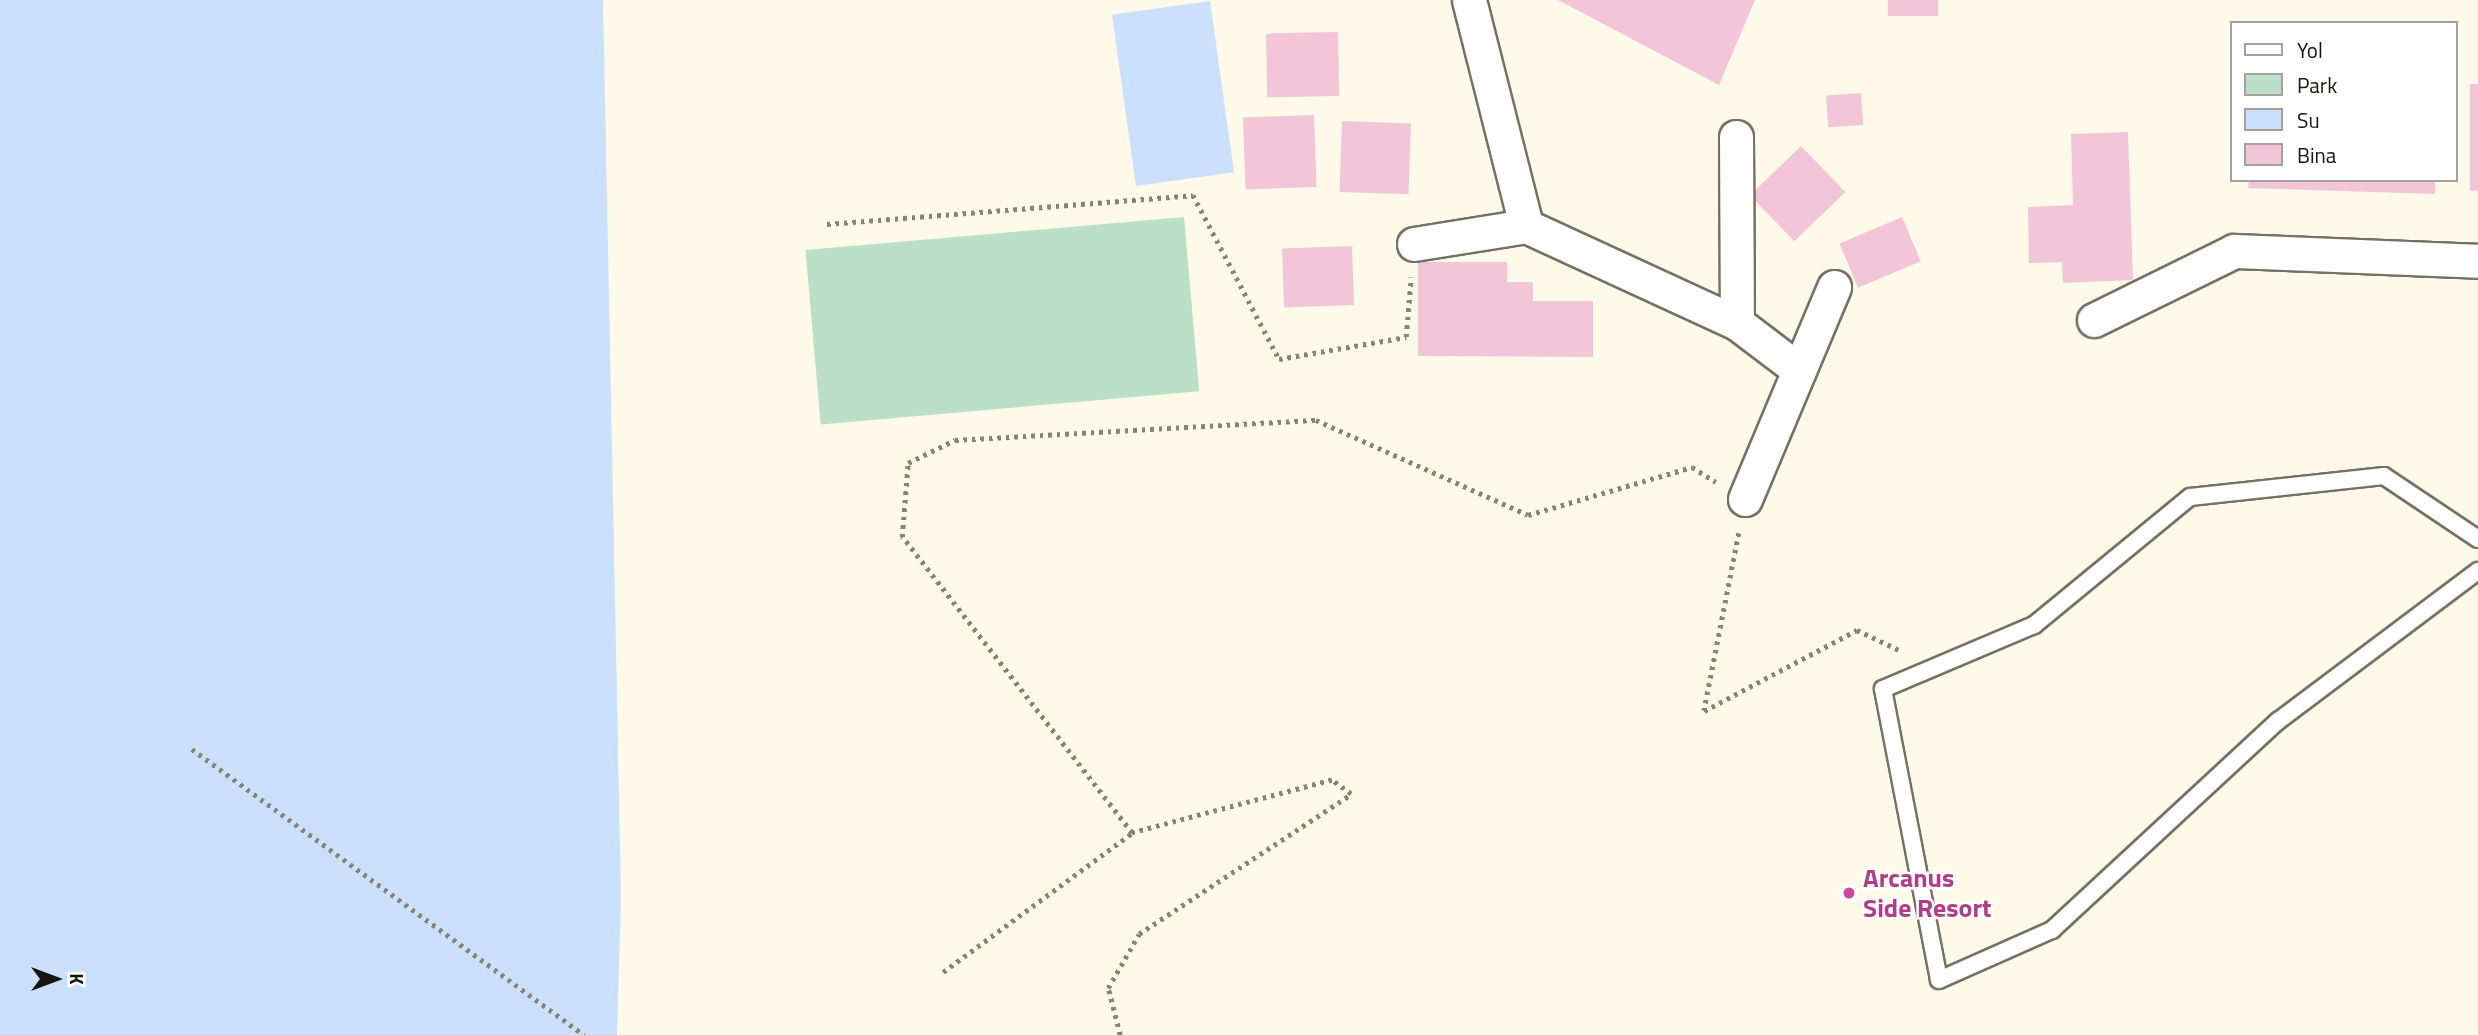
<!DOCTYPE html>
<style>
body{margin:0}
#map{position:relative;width:2478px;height:1035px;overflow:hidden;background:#fefae9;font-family:"Titillium Web",sans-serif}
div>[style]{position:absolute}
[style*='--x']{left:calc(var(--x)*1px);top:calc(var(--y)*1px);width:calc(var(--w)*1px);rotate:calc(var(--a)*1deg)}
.green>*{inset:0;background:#bcdfc7;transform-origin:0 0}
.water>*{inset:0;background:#cae0fd;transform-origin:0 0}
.building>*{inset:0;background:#f3c5d9;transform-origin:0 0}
.path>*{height:4.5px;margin-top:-2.25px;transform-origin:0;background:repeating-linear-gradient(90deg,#868379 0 3.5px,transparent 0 8.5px)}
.roads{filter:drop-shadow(2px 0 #757163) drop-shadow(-2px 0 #757163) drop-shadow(0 2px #757163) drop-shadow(0 -2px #757163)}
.service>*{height:16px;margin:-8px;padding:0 8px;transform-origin:8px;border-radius:8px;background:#fff}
.minor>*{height:33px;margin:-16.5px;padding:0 16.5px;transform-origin:16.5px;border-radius:16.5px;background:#fff}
.dots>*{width:19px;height:19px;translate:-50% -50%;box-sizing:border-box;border:4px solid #fff;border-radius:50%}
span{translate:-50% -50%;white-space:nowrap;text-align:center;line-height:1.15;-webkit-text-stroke:5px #fff;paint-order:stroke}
.hotel-label{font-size:26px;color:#b23c85;font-weight:700}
.left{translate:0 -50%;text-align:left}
.legend{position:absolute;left:2230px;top:21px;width:228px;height:161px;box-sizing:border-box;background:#fff;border:2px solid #a2a19f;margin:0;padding:9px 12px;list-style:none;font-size:21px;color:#171510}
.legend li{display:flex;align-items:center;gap:14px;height:35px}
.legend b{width:35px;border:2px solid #a2a19f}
.north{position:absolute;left:21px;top:944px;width:70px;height:70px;-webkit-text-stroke:5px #fff;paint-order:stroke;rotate:90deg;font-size:19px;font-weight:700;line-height:28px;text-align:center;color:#171510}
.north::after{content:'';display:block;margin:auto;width:24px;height:32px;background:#171510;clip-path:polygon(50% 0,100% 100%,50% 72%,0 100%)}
</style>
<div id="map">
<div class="green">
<div style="left:1184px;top:217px;width:175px;height:380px;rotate:85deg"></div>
</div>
<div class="water">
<div style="clip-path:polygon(0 0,603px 0,621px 897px,617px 1035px,0 1035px)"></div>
<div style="left:1210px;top:1px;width:173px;height:99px;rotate:82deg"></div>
</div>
<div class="building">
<div style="clip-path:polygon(1558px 0,1755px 0,1719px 85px)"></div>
<div style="left:1888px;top:0;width:50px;height:16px"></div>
<div style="left:1338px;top:32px;width:64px;height:72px;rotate:89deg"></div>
<div style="left:2478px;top:84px;width:107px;height:8px;rotate:90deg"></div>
<div style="left:1861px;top:93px;width:32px;height:35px;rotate:86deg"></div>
<div style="left:1314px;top:115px;width:72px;height:71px;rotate:88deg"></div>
<div style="left:1342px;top:121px;width:69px;height:71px;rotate:2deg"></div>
<div style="clip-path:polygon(2128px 132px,2133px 280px,2063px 283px,2062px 262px,2029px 263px,2028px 207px,2073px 205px,2071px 134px)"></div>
<div style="left:1801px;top:146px;width:64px;height:71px;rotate:46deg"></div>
<div style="clip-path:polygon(2249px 180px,2435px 180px,2435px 194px,2248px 188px)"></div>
<div style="left:1902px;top:217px;width:48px;height:68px;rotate:67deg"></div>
<div style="left:1352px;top:246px;width:59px;height:70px;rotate:88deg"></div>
<div style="clip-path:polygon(1418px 262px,1507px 262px,1507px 282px,1533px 282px,1533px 301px,1593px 301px,1593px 357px,1418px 356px)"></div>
</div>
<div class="path">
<div style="--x:827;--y:224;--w:367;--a:-4.5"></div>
<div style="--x:1193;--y:195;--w:185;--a:62.3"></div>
<div style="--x:1279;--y:359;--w:129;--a:-9.8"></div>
<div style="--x:1406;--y:337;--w:60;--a:-85.2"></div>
<div style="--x:1739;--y:533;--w:181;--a:101.1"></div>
<div style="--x:1704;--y:711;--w:173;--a:-27.9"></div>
<div style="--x:1857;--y:630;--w:49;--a:25.5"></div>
<div style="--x:192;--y:749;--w:485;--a:36.1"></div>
<div style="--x:943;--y:972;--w:235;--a:-36.3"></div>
<div style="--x:1120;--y:1035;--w:49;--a:-104.3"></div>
<div style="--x:1108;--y:988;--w:62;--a:-60.1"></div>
<div style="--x:1139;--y:934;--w:254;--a:-33.4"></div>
<div style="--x:1351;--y:794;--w:24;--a:-144"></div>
<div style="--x:1332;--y:780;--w:207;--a:165.2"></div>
<div style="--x:1132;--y:833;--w:375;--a:-127.8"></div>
<div style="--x:902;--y:537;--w:74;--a:-85.4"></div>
<div style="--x:908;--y:463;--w:52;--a:-26.1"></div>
<div style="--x:955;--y:440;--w:362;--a:-3.2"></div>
<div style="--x:1316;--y:420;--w:232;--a:24.1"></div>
<div style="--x:1528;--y:515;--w:171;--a:-16.3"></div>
<div style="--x:1692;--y:467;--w:28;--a:32"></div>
</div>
<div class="roads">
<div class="service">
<div style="--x:2478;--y:539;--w:113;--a:-146.2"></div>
<div style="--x:2384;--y:476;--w:195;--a:173.8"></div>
<div style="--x:2190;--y:497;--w:202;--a:140.6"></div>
<div style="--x:2034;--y:625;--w:164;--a:157"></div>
<div style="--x:1883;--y:689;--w:296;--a:79.1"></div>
<div style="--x:1939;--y:980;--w:124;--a:-23.9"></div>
<div style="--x:2052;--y:930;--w:308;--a:-42.8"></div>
<div style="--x:2278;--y:721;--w:250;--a:-36.9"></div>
</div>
<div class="minor">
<div style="--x:1469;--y:0;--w:233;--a:75.8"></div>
<div style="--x:1526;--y:226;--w:232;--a:24.7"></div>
<div style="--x:1736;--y:137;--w:186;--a:89.7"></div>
<div style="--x:1737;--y:323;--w:78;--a:37.2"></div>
<div style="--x:1414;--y:244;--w:113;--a:-9.1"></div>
<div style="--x:2094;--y:320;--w:156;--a:-26.2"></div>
<div style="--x:2234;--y:251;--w:244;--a:2.3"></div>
<div style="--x:1745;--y:499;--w:230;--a:-67.2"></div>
</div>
</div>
<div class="dots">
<div style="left:1849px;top:893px;background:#d1479c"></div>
</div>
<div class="hotel-label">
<span class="left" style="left:1863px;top:893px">Arcanus<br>Side Resort</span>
</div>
<ul class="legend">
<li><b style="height:9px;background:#fff"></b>Yol</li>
<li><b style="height:19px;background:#bcdfc7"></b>Park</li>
<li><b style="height:19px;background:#cae0fd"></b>Su</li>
<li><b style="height:19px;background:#f3c5d9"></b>Bina</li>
</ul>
<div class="north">K</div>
</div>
